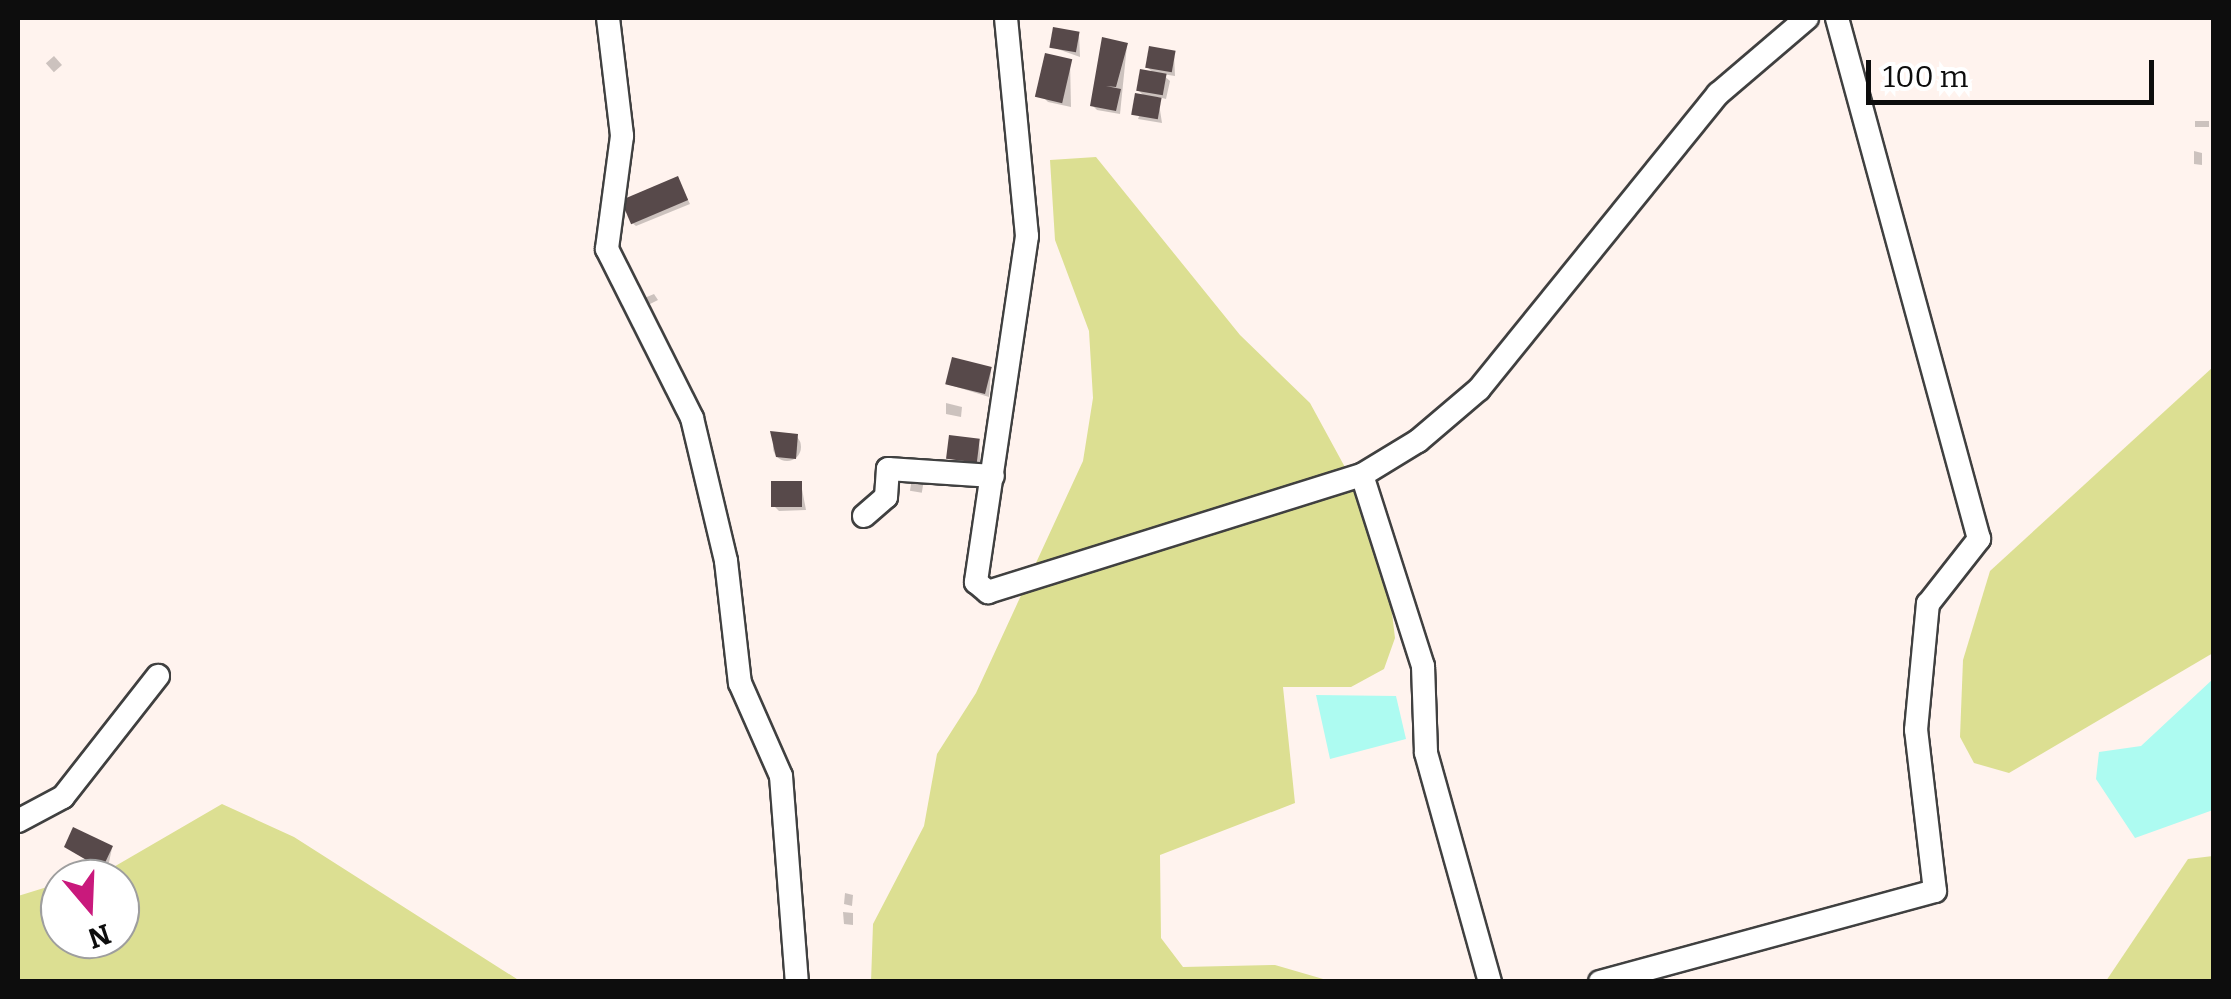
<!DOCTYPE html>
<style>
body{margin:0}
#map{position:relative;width:2231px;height:999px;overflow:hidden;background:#fff3ee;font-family:Bitter,serif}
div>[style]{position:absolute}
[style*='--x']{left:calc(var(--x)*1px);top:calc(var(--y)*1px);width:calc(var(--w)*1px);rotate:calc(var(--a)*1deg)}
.forest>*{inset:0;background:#dcdf92}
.water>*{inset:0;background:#adfbf1}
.shadow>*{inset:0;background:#0003;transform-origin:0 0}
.round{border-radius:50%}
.building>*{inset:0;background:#57494a;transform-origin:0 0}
.roads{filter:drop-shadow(2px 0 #404040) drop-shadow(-2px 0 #404040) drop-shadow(0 2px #404040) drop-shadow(0 -2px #404040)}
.minor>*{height:22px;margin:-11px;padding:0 11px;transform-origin:11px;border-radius:11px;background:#fff}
span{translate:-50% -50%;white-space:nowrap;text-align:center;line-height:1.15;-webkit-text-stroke:10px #fff;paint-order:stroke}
.frame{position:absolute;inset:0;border:20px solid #0d0d0d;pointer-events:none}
.north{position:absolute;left:40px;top:859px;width:100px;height:100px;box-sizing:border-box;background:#fff;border:2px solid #9e9e9e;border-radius:50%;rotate:161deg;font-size:28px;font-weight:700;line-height:40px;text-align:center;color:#0d0d0d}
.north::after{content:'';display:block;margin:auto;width:35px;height:45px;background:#c9197c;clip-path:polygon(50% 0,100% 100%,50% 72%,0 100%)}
.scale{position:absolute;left:1866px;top:60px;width:288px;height:45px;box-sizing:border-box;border:5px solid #0d0d0d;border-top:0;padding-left:12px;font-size:30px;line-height:35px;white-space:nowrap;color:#0d0d0d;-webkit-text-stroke:8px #fff;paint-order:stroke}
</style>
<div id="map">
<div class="forest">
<div style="clip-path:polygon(1096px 157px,1240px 335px,1310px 403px,1383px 537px,1395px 638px,1384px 669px,1351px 687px,1283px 687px,1295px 803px,1160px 855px,1161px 938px,1183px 967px,1275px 965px,1330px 981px,871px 982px,873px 924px,924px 826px,937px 754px,976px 693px,1083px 461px,1093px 398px,1089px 331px,1055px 240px,1050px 160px)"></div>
<div style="clip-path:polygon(2213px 367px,2213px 653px,2009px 773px,1974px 763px,1960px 737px,1963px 660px,1990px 571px)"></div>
<div style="clip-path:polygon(222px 804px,294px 837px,520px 981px,18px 981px,18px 896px,60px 883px,60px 939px,120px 939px,120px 879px,93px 879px)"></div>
<div style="clip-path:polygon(2213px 856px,2213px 981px,2106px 981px,2188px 859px)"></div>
</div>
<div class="water">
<div style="clip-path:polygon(2213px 679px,2213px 810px,2135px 838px,2096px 779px,2099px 752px,2141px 746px)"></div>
<div style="clip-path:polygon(1316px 695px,1396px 696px,1406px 739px,1330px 759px)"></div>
</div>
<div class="shadow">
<div style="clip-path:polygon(1079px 34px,1080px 57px,1052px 47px)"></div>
<div style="clip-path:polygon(1127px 45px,1120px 114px,1097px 110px,1092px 105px)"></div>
<div style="clip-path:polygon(1174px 53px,1175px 76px,1162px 74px,1170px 81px,1166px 99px,1158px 97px,1162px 123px,1138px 119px,1146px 98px,1138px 90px,1155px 74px,1147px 67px)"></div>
<div style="left:54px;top:56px;width:12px;height:11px;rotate:48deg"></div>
<div style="clip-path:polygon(1070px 61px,1071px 107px,1048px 102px,1043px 97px)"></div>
<div style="left:2195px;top:121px;width:14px;height:6px"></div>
<div style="clip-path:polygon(2194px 151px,2202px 153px,2202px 165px,2194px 164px)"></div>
<div style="clip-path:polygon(678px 179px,690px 204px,636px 226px,631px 222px)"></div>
<div style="clip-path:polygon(654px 294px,658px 300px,646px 306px,642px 299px)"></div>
<div style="clip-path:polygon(991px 369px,989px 397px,947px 384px)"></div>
<div style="clip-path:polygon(946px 403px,962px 407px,961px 417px,946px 414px)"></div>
<div class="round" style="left:773px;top:433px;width:28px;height:28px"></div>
<div style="clip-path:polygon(979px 441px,981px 467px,949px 458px)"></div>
<div style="left:912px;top:478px;width:12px;height:13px;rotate:9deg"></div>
<div style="clip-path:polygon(801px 484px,806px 510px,779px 511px,774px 506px)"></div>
<div style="clip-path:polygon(112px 848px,107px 872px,72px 851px)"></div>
<div style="clip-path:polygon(845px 893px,853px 895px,852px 906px,844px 904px)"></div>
<div style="clip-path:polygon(843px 912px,853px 913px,853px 925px,844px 924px)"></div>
</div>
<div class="building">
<div style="left:1053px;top:27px;width:27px;height:21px;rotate:10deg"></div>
<div style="clip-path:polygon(1102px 37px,1128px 43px,1116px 87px,1106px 86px,1121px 89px,1116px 111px,1090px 106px)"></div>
<div style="left:1149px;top:46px;width:27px;height:22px;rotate:10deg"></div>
<div style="left:1045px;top:53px;width:28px;height:45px;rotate:13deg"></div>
<div style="left:1140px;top:69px;width:27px;height:22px;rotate:10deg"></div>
<div style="left:1135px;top:93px;width:27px;height:22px;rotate:10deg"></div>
<div style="left:678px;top:176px;width:26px;height:62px;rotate:67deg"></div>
<div style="left:952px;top:357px;width:41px;height:28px;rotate:14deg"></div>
<div style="clip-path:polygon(770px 431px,798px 434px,796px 459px,776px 457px)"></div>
<div style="left:949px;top:435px;width:31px;height:24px;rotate:7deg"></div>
<div style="left:802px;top:481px;width:26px;height:31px;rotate:90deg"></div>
<div style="clip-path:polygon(73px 827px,113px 846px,102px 869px,64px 847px)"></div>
</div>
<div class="roads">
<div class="minor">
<div style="--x:608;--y:18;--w:119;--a:83.2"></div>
<div style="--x:622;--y:136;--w:114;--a:97.6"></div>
<div style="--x:607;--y:249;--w:189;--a:63.3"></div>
<div style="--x:692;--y:418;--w:147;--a:76.6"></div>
<div style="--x:726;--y:561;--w:123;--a:83.5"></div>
<div style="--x:740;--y:683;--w:102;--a:66.2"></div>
<div style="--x:781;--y:776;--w:207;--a:85.6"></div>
<div style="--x:1006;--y:18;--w:219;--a:84.5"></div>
<div style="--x:1027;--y:236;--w:350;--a:98.4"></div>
<div style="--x:976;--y:582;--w:16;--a:40"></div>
<div style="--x:988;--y:592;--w:392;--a:-17.4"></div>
<div style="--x:1362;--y:475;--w:66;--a:-31.3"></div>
<div style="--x:1418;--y:441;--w:80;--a:-40.4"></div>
<div style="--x:1479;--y:389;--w:380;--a:-51"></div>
<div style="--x:1718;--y:94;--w:117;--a:-40.5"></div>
<div style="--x:1362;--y:475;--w:201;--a:72.3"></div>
<div style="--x:1423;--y:666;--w:87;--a:88"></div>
<div style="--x:1426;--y:753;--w:238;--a:74.4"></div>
<div style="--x:864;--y:516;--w:29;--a:-41"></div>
<div style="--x:886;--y:497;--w:28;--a:-86"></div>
<div style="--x:888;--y:469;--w:105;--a:3.8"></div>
<div style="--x:18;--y:821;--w:51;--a:-28.1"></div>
<div style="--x:63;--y:797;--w:154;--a:-51.9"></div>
<div style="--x:1600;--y:982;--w:347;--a:-15.2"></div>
<div style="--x:1935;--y:891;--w:162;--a:-96.7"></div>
<div style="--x:1916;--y:730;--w:127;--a:-84.6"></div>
<div style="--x:1928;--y:604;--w:83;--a:-51.9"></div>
<div style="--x:1979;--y:539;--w:540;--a:-105.25"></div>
</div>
</div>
<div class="frame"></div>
<div class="north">N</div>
<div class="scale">100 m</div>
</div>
